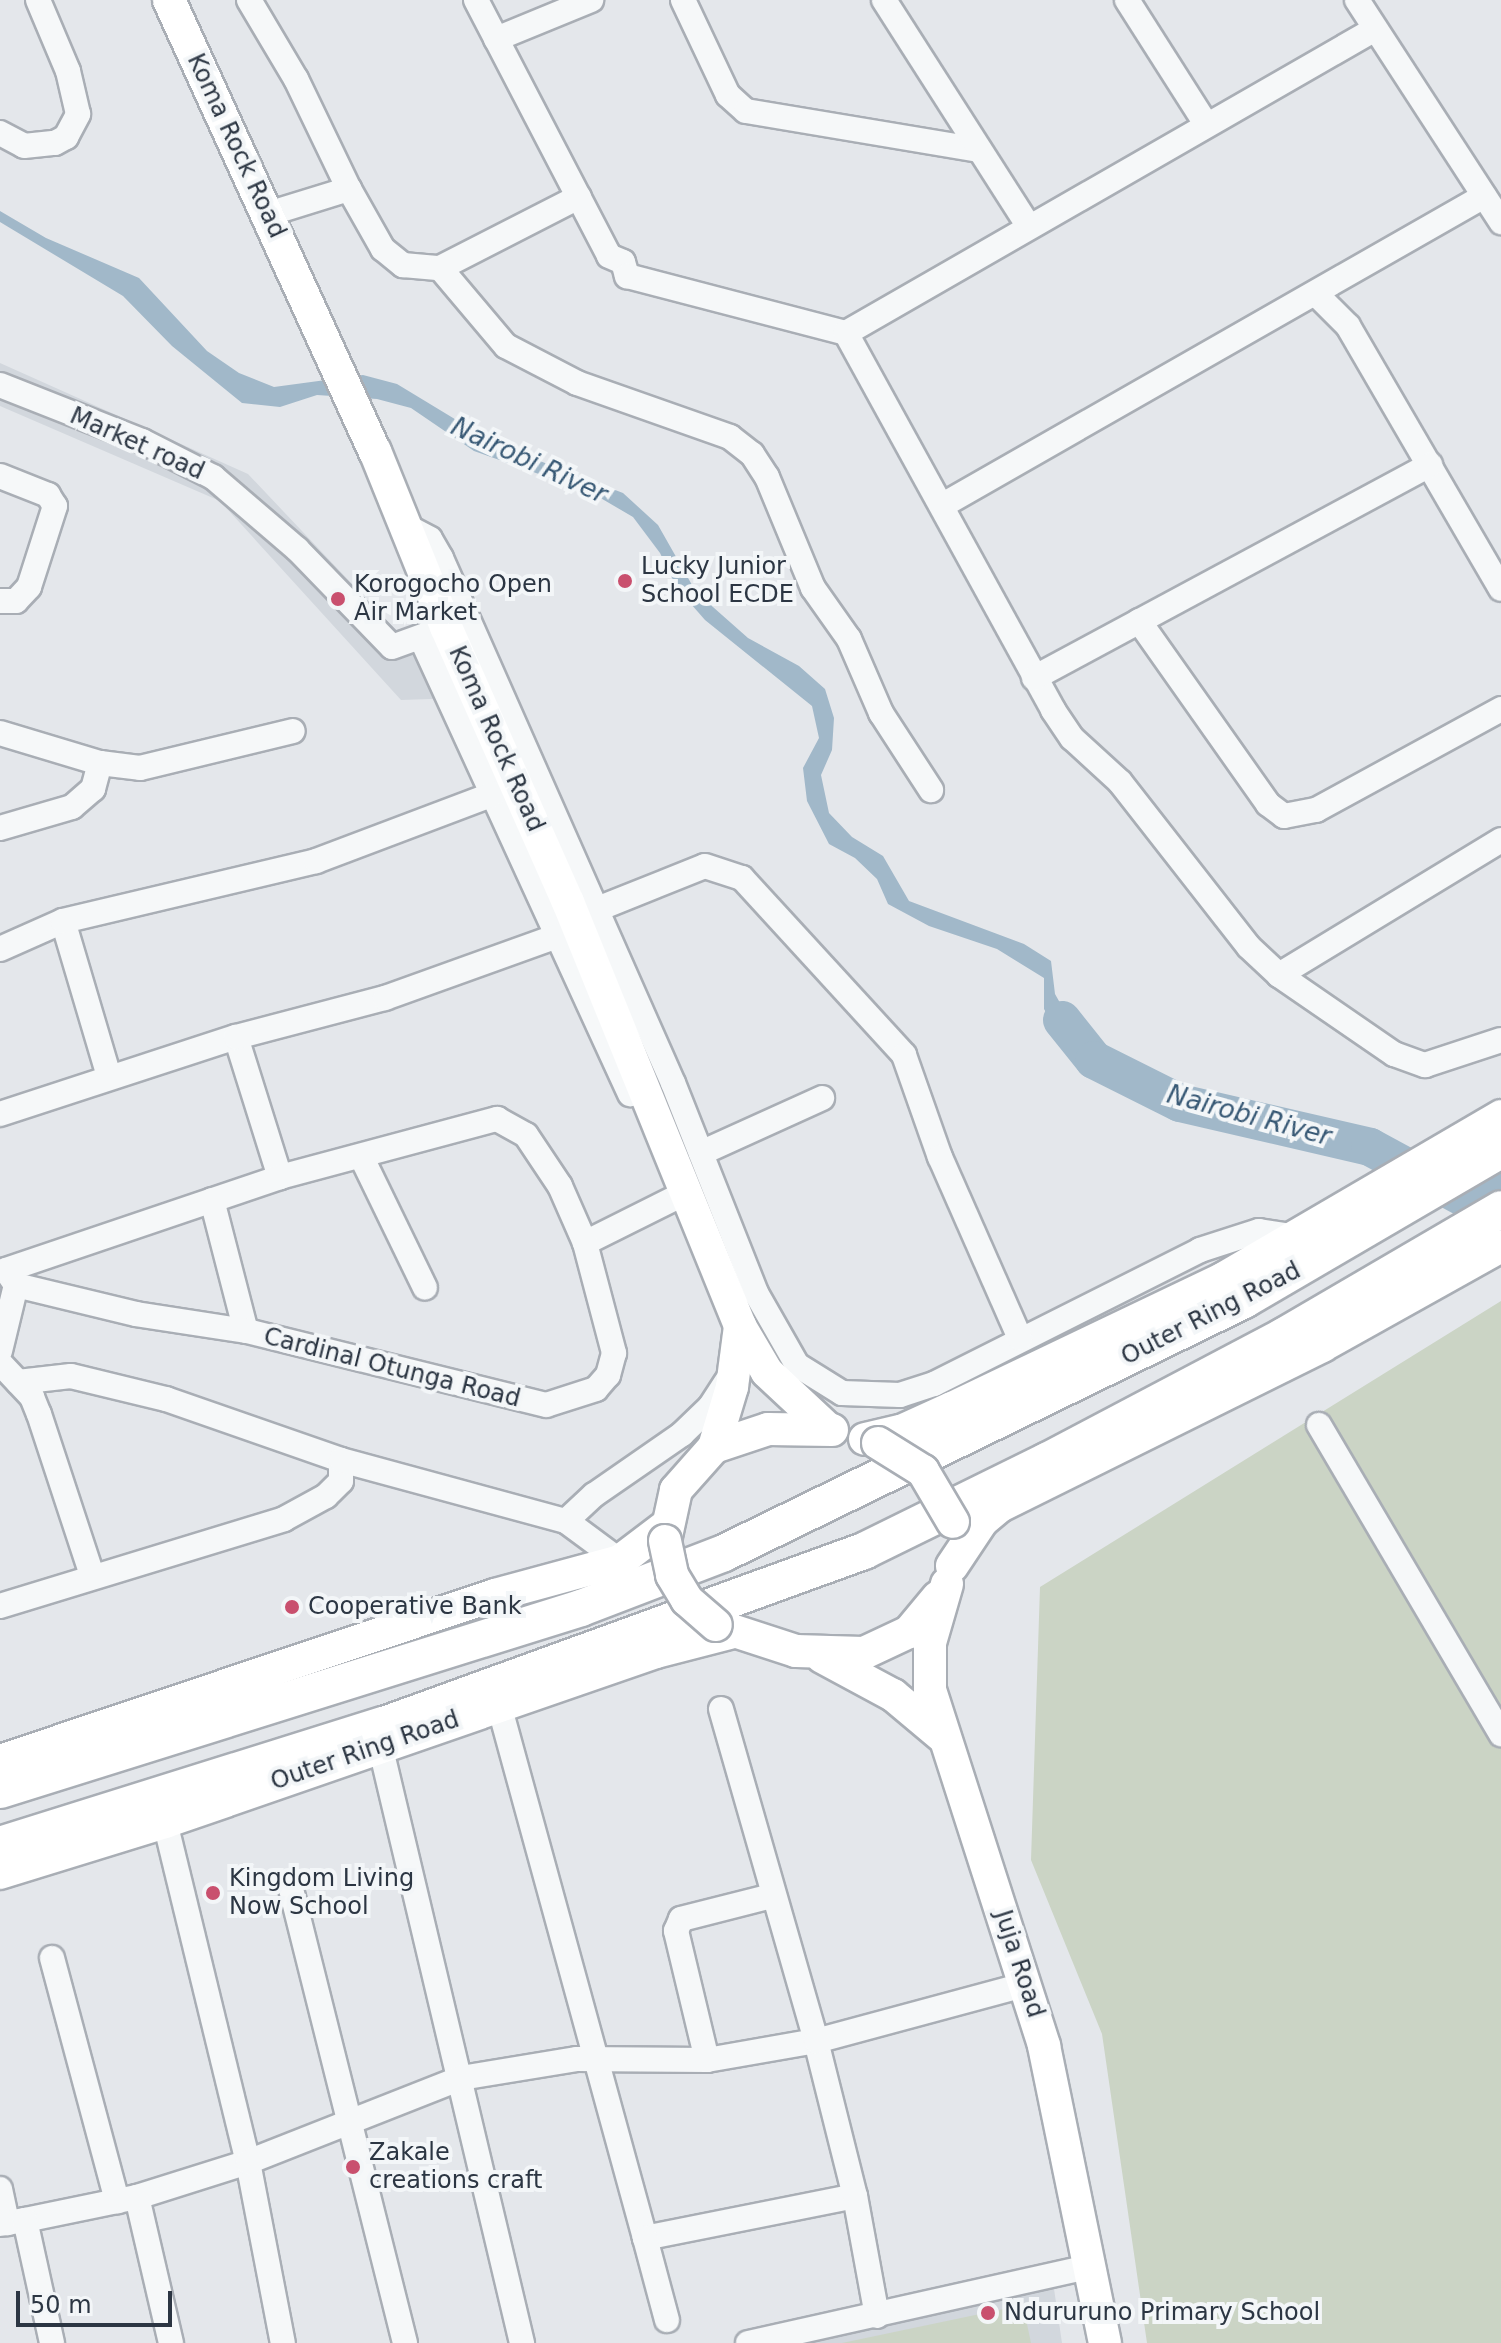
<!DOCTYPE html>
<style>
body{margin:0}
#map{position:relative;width:1501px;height:2343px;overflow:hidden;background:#e4e7eb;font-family:"DejaVu Sans",sans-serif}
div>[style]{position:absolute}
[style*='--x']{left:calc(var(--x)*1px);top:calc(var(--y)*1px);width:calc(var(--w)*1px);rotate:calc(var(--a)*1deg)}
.built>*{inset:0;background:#d2d7dd}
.green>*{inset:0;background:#cbd4c5}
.water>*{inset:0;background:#a1b8c9}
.river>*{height:38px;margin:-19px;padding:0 19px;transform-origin:19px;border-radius:19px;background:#a1b8c9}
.roads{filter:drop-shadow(2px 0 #a9aeb5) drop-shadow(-2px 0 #a9aeb5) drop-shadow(0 2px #a9aeb5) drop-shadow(0 -2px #a9aeb5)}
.street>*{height:24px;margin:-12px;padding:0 12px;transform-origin:12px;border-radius:12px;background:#f6f8f9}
.secondary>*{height:32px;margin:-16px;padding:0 16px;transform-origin:16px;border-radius:16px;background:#fff}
.primary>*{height:36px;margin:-18px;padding:0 18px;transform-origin:18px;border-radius:18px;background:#fff}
.bridges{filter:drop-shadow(2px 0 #a9aeb5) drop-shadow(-2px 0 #a9aeb5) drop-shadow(0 2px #a9aeb5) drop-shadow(0 -2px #a9aeb5)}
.secondary-bridge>*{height:32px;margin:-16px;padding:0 16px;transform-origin:16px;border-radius:16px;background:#fff}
.dots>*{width:22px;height:22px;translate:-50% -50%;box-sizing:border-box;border:4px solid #f3f6f8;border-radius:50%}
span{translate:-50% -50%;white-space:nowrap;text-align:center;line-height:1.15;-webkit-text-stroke:8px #f3f6f8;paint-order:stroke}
.street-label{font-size:24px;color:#2c3643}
.poi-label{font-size:24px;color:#2c3643}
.left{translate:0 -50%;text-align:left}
.water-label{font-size:26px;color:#385975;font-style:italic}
.scale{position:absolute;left:16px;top:2291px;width:156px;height:36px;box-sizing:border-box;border:4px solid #2c3643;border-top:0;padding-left:10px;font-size:24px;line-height:28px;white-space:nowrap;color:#2c3643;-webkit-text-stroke:6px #f3f6f8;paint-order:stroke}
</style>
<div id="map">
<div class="built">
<div style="clip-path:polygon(0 363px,248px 474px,460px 698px,401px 700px,220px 501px,0 406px)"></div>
<div style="clip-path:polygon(1053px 2282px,1062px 2343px,786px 2343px)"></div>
</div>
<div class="green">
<div style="clip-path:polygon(1501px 1301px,1501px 2343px,1147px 2343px,1102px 2034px,1031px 1860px,1040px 1587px)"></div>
<div style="clip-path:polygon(1023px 2305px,1031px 2343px,842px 2343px)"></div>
</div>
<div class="water">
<div style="clip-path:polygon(0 211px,46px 238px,139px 278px,207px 351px,239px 373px,274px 387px,363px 375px,397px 384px,496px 444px,623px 493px,658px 525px,696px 592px,748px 638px,799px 666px,825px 689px,834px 718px,832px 750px,821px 775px,829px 813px,852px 837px,883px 856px,909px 901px,1024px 944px,1051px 961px,1055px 994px,1068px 1017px,1090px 1030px,1094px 1060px,1063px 1041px,1044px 1009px,1044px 978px,997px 949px,929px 926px,888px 904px,877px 879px,855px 858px,829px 844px,807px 801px,803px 768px,819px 738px,812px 706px,705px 620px,677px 588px,660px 553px,633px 517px,592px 493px,474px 451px,411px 408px,377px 399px,317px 395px,280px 407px,242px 403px,172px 346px,123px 296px,0 222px)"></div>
</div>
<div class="river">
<div style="--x:1062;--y:1020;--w:51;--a:51.3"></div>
<div style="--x:1094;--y:1060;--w:96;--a:26.6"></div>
<div style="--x:1180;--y:1103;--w:195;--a:13"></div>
<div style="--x:1370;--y:1147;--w:109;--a:28.4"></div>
<div style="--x:1466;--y:1199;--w:37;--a:-17"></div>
</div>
<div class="roads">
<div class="street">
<div style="--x:249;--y:0;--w:92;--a:59.3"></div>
<div style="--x:296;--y:79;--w:122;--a:64.3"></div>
<div style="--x:476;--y:0;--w:288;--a:62.5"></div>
<div style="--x:609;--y:256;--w:15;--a:23"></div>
<div style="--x:623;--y:262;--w:15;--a:74"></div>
<div style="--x:627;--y:276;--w:226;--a:14.6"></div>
<div style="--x:846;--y:333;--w:430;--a:61.2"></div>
<div style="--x:1053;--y:710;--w:34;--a:56"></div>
<div style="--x:1072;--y:738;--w:65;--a:42.5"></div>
<div style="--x:1120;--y:782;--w:209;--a:52"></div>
<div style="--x:1249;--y:947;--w:41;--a:43"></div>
<div style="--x:1279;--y:975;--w:140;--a:34.5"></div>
<div style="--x:1394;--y:1054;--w:33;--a:20"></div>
<div style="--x:1425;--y:1065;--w:80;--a:-18.2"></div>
<div style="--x:683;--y:0;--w:105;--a:64.7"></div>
<div style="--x:728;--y:95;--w:24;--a:42"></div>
<div style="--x:746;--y:111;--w:236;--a:9.5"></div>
<div style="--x:884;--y:0;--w:267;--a:57.4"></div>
<div style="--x:1127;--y:0;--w:147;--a:57.5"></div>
<div style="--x:1357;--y:0;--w:265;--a:57"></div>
<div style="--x:496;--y:39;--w:103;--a:-22.3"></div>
<div style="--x:0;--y:133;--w:27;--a:28"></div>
<div style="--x:24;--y:146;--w:31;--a:-6"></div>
<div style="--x:55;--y:143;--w:13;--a:-29"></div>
<div style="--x:66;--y:137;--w:26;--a:-62"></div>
<div style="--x:78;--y:114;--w:44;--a:-103.1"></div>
<div style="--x:68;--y:71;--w:77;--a:-112.9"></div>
<div style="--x:268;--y:214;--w:85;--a:-17.2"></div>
<div style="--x:349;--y:189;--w:69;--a:60.5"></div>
<div style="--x:383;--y:249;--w:26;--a:39"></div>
<div style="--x:403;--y:265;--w:37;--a:5"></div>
<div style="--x:440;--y:268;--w:102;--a:49.8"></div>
<div style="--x:506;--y:346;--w:80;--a:27.5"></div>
<div style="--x:577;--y:383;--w:162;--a:19.4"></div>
<div style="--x:730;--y:437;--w:28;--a:38"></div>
<div style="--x:752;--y:454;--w:27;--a:57"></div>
<div style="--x:767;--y:477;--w:120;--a:67.5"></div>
<div style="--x:813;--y:588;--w:62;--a:54.8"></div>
<div style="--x:849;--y:639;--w:81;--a:66.6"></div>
<div style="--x:881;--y:713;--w:92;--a:57"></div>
<div style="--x:440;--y:268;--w:156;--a:-27.1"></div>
<div style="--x:1317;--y:295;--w:44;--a:45"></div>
<div style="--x:1348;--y:326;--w:304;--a:59.8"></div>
<div style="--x:846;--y:333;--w:610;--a:-29.88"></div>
<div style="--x:0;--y:385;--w:153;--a:21.5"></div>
<div style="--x:142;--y:441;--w:80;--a:26.9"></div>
<div style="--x:213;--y:477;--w:111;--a:40.6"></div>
<div style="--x:297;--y:549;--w:136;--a:45.9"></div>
<div style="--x:392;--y:647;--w:47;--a:-20"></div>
<div style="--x:0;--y:476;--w:52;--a:21.6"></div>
<div style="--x:48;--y:495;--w:13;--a:58"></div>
<div style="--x:55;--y:506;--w:85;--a:107.8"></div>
<div style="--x:29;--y:587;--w:19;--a:133"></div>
<div style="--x:16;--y:601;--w:16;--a:180"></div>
<div style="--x:943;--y:505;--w:623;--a:-29.73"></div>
<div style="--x:406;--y:526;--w:27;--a:28"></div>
<div style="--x:430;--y:539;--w:22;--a:60"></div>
<div style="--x:441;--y:558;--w:574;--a:66.16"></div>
<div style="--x:673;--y:1083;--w:226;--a:68.4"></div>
<div style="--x:756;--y:1293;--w:83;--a:60.3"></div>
<div style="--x:797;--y:1365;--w:53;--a:31.9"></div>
<div style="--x:842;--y:1393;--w:58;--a:2"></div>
<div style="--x:900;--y:1395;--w:36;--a:-18"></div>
<div style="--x:934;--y:1384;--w:298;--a:-26.7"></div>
<div style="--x:1200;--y:1250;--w:62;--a:-17.9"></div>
<div style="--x:1259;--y:1231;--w:38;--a:9"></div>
<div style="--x:1139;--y:621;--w:224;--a:54.8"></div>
<div style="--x:1268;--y:804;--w:20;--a:37"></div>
<div style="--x:1284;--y:816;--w:33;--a:-11"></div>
<div style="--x:1316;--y:810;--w:211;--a:-28.6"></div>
<div style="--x:421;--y:638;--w:502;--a:65.38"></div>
<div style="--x:1034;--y:678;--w:450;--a:-28.3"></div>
<div style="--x:0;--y:733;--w:104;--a:16.7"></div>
<div style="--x:100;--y:763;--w:40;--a:7.1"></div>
<div style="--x:140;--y:768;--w:157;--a:-13.6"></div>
<div style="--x:0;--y:828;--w:75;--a:-16.3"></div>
<div style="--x:72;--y:807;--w:28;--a:-41"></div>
<div style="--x:93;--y:789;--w:27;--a:-75"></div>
<div style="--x:595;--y:910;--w:118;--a:-21.8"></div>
<div style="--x:705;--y:866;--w:39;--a:18"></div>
<div style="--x:742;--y:878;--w:240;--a:47.5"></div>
<div style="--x:904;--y:1055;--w:108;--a:70.6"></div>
<div style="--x:940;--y:1157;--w:198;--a:66.2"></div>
<div style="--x:63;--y:921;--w:162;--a:73.5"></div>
<div style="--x:0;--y:949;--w:69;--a:-24"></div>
<div style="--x:63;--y:921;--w:260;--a:-13.3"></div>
<div style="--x:316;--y:861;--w:189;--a:-20.7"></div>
<div style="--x:1279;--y:975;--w:260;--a:-31.3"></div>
<div style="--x:236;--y:1037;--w:147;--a:72.6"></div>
<div style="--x:0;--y:1114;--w:248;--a:-18.1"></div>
<div style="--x:236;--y:1037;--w:154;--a:-14.7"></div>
<div style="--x:385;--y:998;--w:186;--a:-19.8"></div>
<div style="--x:701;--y:1153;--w:133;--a:-24.4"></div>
<div style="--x:362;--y:1158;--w:144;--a:64.1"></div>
<div style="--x:212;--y:1200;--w:135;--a:75.5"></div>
<div style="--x:585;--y:1243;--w:101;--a:-26.6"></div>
<div style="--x:0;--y:1351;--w:68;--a:-76.4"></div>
<div style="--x:16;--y:1285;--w:18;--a:-124"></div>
<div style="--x:6;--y:1270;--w:289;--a:-18.7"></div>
<div style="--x:280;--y:1177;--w:225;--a:-15"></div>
<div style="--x:497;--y:1119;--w:33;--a:29"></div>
<div style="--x:526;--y:1135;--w:61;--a:56.3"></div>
<div style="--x:560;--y:1186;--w:62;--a:66.3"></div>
<div style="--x:585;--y:1243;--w:114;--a:75.2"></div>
<div style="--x:614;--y:1353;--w:23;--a:105"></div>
<div style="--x:608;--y:1375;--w:18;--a:131"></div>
<div style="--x:596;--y:1389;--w:52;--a:162.3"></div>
<div style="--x:546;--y:1405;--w:309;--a:-166.1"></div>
<div style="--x:246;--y:1331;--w:111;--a:-171.2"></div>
<div style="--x:136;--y:1314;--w:123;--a:-166.4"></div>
<div style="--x:0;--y:1363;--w:47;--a:46.7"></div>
<div style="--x:32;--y:1397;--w:18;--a:68"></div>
<div style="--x:39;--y:1414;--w:169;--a:71.8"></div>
<div style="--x:18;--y:1382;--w:53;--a:-6.5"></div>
<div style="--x:71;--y:1376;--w:98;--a:13.6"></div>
<div style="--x:166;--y:1399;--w:185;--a:19.2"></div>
<div style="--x:1319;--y:1425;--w:359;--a:59.5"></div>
<div style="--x:566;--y:1521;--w:38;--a:-43"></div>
<div style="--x:594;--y:1495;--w:107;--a:-34.7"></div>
<div style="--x:682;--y:1434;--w:39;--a:-44"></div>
<div style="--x:710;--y:1407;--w:30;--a:-57"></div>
<div style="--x:0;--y:1606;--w:297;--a:-17"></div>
<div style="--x:284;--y:1519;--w:48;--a:-28.7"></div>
<div style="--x:326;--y:1496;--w:21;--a:-45"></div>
<div style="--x:341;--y:1481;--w:21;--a:-90"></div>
<div style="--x:341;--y:1460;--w:233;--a:15.2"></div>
<div style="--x:566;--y:1521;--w:67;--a:36.5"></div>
<div style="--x:499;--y:1705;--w:553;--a:74.68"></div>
<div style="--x:645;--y:2238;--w:214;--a:-11.3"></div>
<div style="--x:721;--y:1709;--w:345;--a:74"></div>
<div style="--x:816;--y:2041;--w:160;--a:75.9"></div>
<div style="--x:855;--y:2196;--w:122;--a:79.6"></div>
<div style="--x:380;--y:1745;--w:615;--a:76.64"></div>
<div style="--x:165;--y:1822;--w:350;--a:76.3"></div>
<div style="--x:248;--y:2162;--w:184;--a:79.1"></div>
<div style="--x:291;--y:1889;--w:468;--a:75.9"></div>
<div style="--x:52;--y:1958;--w:252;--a:75"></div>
<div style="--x:707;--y:2060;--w:133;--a:-103.5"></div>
<div style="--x:676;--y:1931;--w:13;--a:-67"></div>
<div style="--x:681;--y:1919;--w:93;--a:-14.3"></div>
<div style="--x:0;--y:2189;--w:35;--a:78"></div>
<div style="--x:137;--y:2197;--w:150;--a:76.9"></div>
<div style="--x:25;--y:2220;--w:114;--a:-11.6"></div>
<div style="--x:137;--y:2197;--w:116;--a:-17.5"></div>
<div style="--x:248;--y:2162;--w:229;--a:-21.5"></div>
<div style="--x:461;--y:2078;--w:118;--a:-9.3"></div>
<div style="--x:577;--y:2059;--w:130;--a:0.4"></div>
<div style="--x:707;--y:2060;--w:111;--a:-9.9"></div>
<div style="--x:816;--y:2041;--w:219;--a:-15.1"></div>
<div style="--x:0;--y:2224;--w:25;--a:-9"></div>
<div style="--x:25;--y:2220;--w:126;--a:77.6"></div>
<div style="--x:645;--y:2238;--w:85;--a:75"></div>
<div style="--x:748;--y:2343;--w:353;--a:-12.6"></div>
</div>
<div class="secondary">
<div style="--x:169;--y:0;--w:496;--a:65.5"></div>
<div style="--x:375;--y:451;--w:190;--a:68"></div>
<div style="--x:446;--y:627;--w:301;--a:66.1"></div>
<div style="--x:568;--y:902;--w:458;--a:67.9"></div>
<div style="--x:740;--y:1326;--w:53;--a:59.6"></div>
<div style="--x:767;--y:1372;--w:82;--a:43"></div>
<div style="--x:865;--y:1439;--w:37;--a:-13"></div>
<div style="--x:901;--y:1431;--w:56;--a:-24.3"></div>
<div style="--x:952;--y:1408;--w:301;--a:-25.5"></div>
<div style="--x:1224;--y:1278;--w:321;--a:-30.3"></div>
<div style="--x:714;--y:1447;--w:63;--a:-73.3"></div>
<div style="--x:732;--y:1387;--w:62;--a:-82.5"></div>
<div style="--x:665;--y:1541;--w:52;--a:-77.8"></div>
<div style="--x:676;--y:1490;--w:57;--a:-48.5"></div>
<div style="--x:714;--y:1447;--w:57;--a:-18.4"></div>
<div style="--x:768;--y:1429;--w:64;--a:0.9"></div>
<div style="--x:952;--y:1566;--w:54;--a:-56.3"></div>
<div style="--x:982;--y:1521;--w:23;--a:-40"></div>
<div style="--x:1000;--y:1506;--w:360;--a:-26.4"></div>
<div style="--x:1322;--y:1346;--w:205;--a:-29.2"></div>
<div style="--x:947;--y:1584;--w:61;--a:106.1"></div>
<div style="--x:930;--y:1643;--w:47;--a:90"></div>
<div style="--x:930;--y:1690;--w:374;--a:72.2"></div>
<div style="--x:1044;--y:2046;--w:303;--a:78.4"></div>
<div style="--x:716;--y:1625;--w:84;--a:18"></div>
<div style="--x:796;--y:1651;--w:68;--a:1.7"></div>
<div style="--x:864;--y:1653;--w:50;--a:-25"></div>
<div style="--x:909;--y:1632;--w:45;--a:-50.4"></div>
<div style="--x:822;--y:1657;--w:81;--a:28.2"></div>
<div style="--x:893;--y:1695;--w:65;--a:40"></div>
<div style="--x:0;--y:1761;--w:522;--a:-18.54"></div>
<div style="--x:495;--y:1595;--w:130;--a:-15.2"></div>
<div style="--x:620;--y:1561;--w:58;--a:-37.3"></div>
<div style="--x:0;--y:1873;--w:173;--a:-17.2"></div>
<div style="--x:165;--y:1822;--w:520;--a:-19.1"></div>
<div style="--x:656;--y:1652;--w:76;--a:-14.4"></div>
</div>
<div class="primary">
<div style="--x:0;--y:1790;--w:609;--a:-17.39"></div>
<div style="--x:581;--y:1608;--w:153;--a:-21"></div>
<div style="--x:724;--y:1553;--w:578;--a:-25.94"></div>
<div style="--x:1244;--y:1300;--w:298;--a:-30.3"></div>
<div style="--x:0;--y:1845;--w:402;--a:-17.4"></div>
<div style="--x:384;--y:1725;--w:511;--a:-19.93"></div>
<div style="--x:864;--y:1551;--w:204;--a:-26.2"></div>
<div style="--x:1047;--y:1461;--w:268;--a:-27.8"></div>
<div style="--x:1284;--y:1336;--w:251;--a:-30.3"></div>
</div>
</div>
<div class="bridges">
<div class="secondary-bridge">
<div style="--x:878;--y:1443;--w:53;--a:31.9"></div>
<div style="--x:923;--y:1471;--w:59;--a:59.5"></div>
<div style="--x:665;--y:1541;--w:35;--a:78"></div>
<div style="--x:672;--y:1575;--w:29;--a:59"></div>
<div style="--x:687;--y:1600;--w:38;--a:41"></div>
</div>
</div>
<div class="dots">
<div style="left:625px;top:581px;background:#c9506e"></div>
<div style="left:338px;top:599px;background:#c9506e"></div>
<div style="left:292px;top:1607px;background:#c9506e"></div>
<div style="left:213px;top:1893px;background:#c9506e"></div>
<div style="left:353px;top:2167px;background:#c9506e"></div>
<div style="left:988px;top:2313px;background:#c9506e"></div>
</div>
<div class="street-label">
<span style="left:236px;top:146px;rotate:65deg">Koma Rock Road</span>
<span style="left:137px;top:444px;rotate:24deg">Market road</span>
<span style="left:496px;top:739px;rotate:66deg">Koma Rock Road</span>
<span style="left:1211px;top:1314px;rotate:-27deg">Outer Ring Road</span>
<span style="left:392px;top:1368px;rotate:14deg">Cardinal Otunga Road</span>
<span style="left:365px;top:1751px;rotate:-19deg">Outer Ring Road</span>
<span style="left:1019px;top:1964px;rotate:72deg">Juja Road</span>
</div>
<div class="poi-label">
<span class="left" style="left:641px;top:581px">Lucky Junior<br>School ECDE</span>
<span class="left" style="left:354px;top:599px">Korogocho Open<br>Air Market</span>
<span class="left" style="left:308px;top:1607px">Cooperative Bank</span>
<span class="left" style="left:229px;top:1893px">Kingdom Living<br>Now School</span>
<span class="left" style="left:369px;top:2167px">Zakale<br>creations craft</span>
<span class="left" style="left:1004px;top:2313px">Ndururuno Primary School</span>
</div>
<div class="water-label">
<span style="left:529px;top:461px;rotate:25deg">Nairobi River</span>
<span style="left:1249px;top:1116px;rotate:15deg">Nairobi River</span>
</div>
<div class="scale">50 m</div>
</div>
